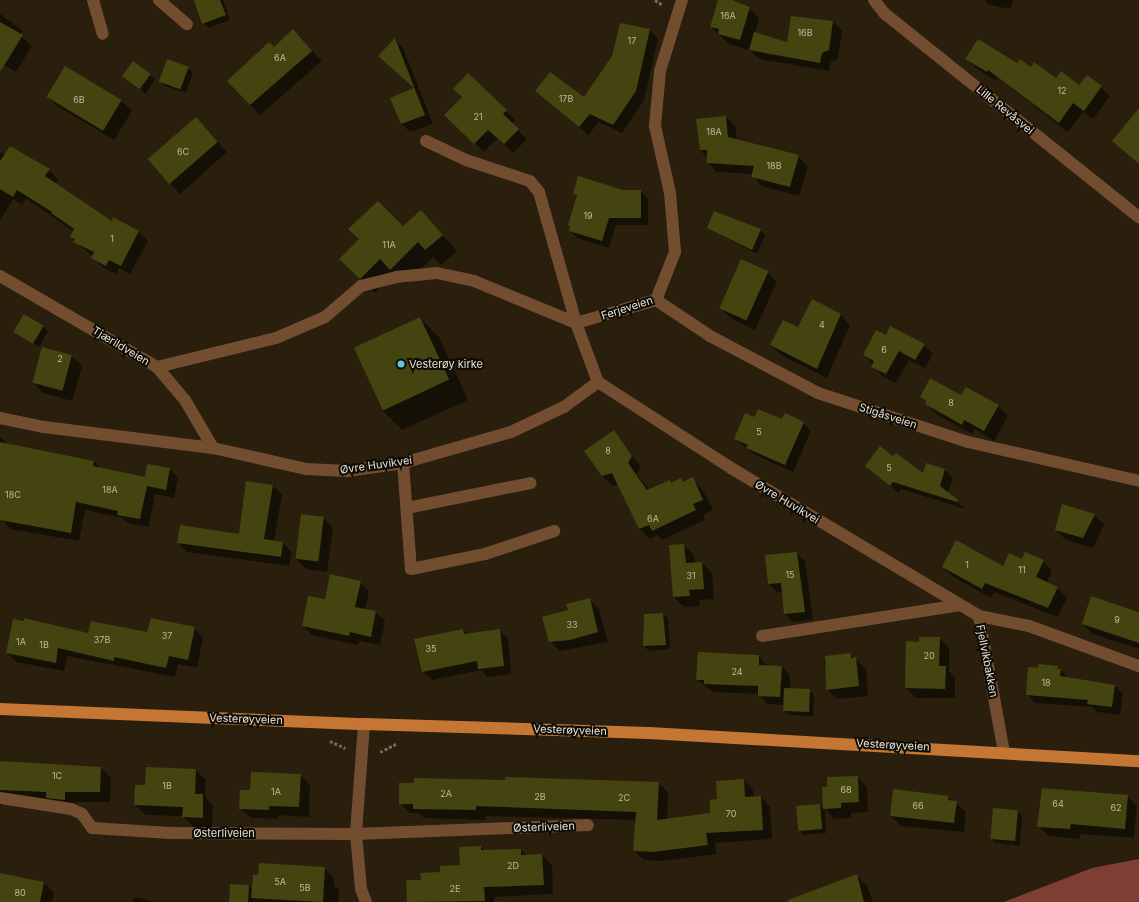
<!DOCTYPE html>
<meta charset="utf-8">
<style>
body{margin:0}
#map{position:relative;width:1139px;height:902px;overflow:hidden;background:#291f0c;font-family:Inter,sans-serif}
div>[style]{position:absolute}
[style*='--x']{left:calc(var(--x)*1px);top:calc(var(--y)*1px);width:calc(var(--w)*1px);rotate:calc(var(--a)*1deg)}
.forest>*{inset:0;background:#7e3e34}
.shadow>*{inset:0;background:#0007}
.building>*{inset:0;background:#43440f;transform-origin:0 0}
.path>*{height:2.5px;margin-top:-1.25px;transform-origin:0;background:repeating-linear-gradient(90deg,#736b5a 0 3px,transparent 0 5px)}
.minor>*{height:12px;margin:-6px;padding:0 6px;transform-origin:6px;border-radius:6px;background:#734d30}
.major>*{height:12px;margin:-6px;padding:0 6px;transform-origin:6px;border-radius:6px;background:#c57634}
.dots>*{width:11px;height:11px;translate:-50% -50%;box-sizing:border-box;border:2px solid #0e0a04;border-radius:50%}
span{translate:-50% -50%;white-space:nowrap;text-align:center;line-height:1.15;-webkit-text-stroke:4px #0e0a04;paint-order:stroke}
.number-label{font-size:9px;color:#bdb9a3}
.number-label span{-webkit-text-stroke-width:0}
.street-label{font-size:11px;color:#e6e0d4}
.poi-label{font-size:11px;color:#e6e0d4}
.left{translate:0 -50%;text-align:left}
</style>
<div id="map">
<div class="forest">
<div style="clip-path:polygon(1139px 859px,1139px 902px,1004px 902px,1092px 868px)"></div>
</div>
<div class="shadow">
<div style="clip-path:polygon(195px 0,223px 0,230px 20px,208px 28px,203px 23px)"></div>
<div style="clip-path:polygon(723px 0,732px 0,749px 8px,759px 18px,755px 33px,788px 43px,833px 22px,842px 31px,838px 59px,831px 62px,829px 71px,759px 59px,749px 50px,729px 44px,711px 27px)"></div>
<div style="clip-path:polygon(984px 0,1013px 0,1011px 9px,989px 5px)"></div>
<div style="clip-path:polygon(0 14px,23px 31px,20px 35px,32px 46px,16px 72px,0 63px)"></div>
<div style="clip-path:polygon(621px 24px,650px 30px,658px 39px,644px 100px,622px 133px,599px 122px,588px 135px,536px 91px,584px 98px,613px 56px)"></div>
<div style="clip-path:polygon(395px 40px,403px 48px,433px 124px,410px 132px,402px 124px,391px 98px,415px 89px,388px 65px)"></div>
<div style="clip-path:polygon(303px 41px,322px 61px,260px 115px,250px 105px)"></div>
<div style="clip-path:polygon(967px 59px,1031px 68px,1080px 86px,1101px 87px,1110px 96px,1093px 119px,1083px 112px,1068px 132px,998px 78px,996px 81px,976px 68px)"></div>
<div style="clip-path:polygon(188px 68px,193px 72px,186px 93px,165px 86px,160px 81px)"></div>
<div style="clip-path:polygon(150px 75px,155px 79px,146px 94px,123px 77px)"></div>
<div style="clip-path:polygon(47px 96px,122px 101px,132px 111px,114px 140px,57px 106px)"></div>
<div style="clip-path:polygon(506px 111px,515px 120px,512px 124px,527px 139px,513px 153px,498px 138px,484px 152px,445px 115px)"></div>
<div style="clip-path:polygon(726px 117px,735px 126px,737px 140px,798px 156px,808px 166px,799px 196px,761px 186px,753px 174px,717px 172px,708px 163px,708px 158px,700px 150px)"></div>
<div style="clip-path:polygon(1139px 126px,1139px 164px,1113px 141px)"></div>
<div style="clip-path:polygon(206px 129px,227px 152px,180px 194px,170px 184px)"></div>
<div style="clip-path:polygon(0 152px,49px 170px,58px 179px,55px 184px,112px 222px,139px 232px,148px 241px,130px 274px,119px 268px,116px 274px,102px 267px,93px 256px,75px 242px,72px 236px,74px 232px,26px 198px,22px 205px,13px 199px,0 221px)"></div>
<div style="clip-path:polygon(641px 191px,648px 199px,648px 225px,616px 225px,609px 248px,577px 238px,570px 230px,578px 197px,574px 193px)"></div>
<div style="clip-path:polygon(421px 212px,457px 251px,441px 265px,433px 257px,406px 284px,395px 274px,375px 293px,341px 259px,403px 227px)"></div>
<div style="clip-path:polygon(708px 228px,760px 230px,765px 235px,757px 254px)"></div>
<div style="clip-path:polygon(742px 260px,767px 272px,777px 282px,755px 330px,729px 317px,719px 307px)"></div>
<div style="clip-path:polygon(840px 314px,850px 325px,827px 378px,781px 355px,771px 345px,798px 328px)"></div>
<div style="clip-path:polygon(420px 318px,439px 337px,468px 400px,402px 430px,382px 410px)"></div>
<div style="clip-path:polygon(43px 326px,48px 331px,39px 347px,15px 331px)"></div>
<div style="clip-path:polygon(886px 337px,924px 345px,933px 354px,925px 368px,909px 360px,896px 383px,882px 376px,865px 355px)"></div>
<div style="clip-path:polygon(43px 348px,72px 356px,82px 366px,72px 401px,43px 393px,33px 382px)"></div>
<div style="clip-path:polygon(921px 397px,962px 397px,998px 406px,1008px 416px,994px 441px,975px 429px,972px 434px,936px 414px)"></div>
<div style="clip-path:polygon(756px 418px,803px 423px,811px 431px,793px 472px,755px 455px,735px 439px)"></div>
<div style="clip-path:polygon(613px 431px,641px 467px,637px 474px,649px 490px,669px 481px,672px 484px,681px 479px,684px 483px,692px 479px,702px 489px,713px 510px,703px 515px,705px 520px,662px 540px,657px 535px,650px 539px,640px 529px,618px 484px,613px 486px,602px 476px)"></div>
<div style="clip-path:polygon(0 437px,9px 445px,94px 461px,101px 469px,146px 478px,170px 469px,178px 478px,174px 498px,155px 494px,149px 527px,127px 523px,122px 518px,85px 510px,79px 541px,10px 529px,0 516px)"></div>
<div style="clip-path:polygon(893px 458px,923px 474px,945px 470px,953px 478px,948px 493px,965px 509px,901px 489px,899px 493px,866px 466px)"></div>
<div style="clip-path:polygon(273px 486px,282px 495px,274px 541px,283px 543px,292px 552px,289px 566px,187px 552px,178px 543px,239px 536px)"></div>
<div style="clip-path:polygon(1094px 515px,1104px 525px,1093px 548px,1066px 540px,1056px 530px)"></div>
<div style="clip-path:polygon(323px 518px,333px 528px,327px 572px,306px 569px,296px 559px)"></div>
<div style="clip-path:polygon(684px 545px,694px 555px,695px 563px,702px 563px,712px 573px,714px 599px,699px 600px,700px 606px,684px 607px,674px 597px,670px 546px)"></div>
<div style="clip-path:polygon(797px 553px,805px 561px,813px 620px,793px 622px,785px 614px,783px 592px,777px 592px,769px 584px)"></div>
<div style="clip-path:polygon(1023px 560px,1043px 561px,1052px 570px,1047px 583px,1058px 588px,1067px 598px,1057px 617px,995px 592px,991px 598px,952px 576px,943px 567px,1003px 568px)"></div>
<div style="clip-path:polygon(360px 582px,369px 591px,365px 610px,376px 612px,385px 621px,380px 645px,359px 641px,358px 645px,312px 635px,303px 626px,326px 601px)"></div>
<div style="clip-path:polygon(1091px 598px,1139px 611px,1139px 649px,1093px 634px,1083px 624px)"></div>
<div style="clip-path:polygon(589px 599px,599px 609px,608px 642px,560px 651px,550px 641px,569px 611px)"></div>
<div style="clip-path:polygon(663px 614px,668px 619px,670px 649px,649px 651px,644px 646px,643px 625px)"></div>
<div style="clip-path:polygon(13px 620px,38px 621px,89px 634px,148px 634px,194px 628px,203px 637px,197px 668px,178px 664px,175px 677px,67px 656px,64px 671px,16px 662px,7px 653px)"></div>
<div style="clip-path:polygon(463px 630px,467px 634px,499px 630px,508px 638px,511px 674px,487px 677px,481px 670px,432px 680px,423px 672px,416px 639px)"></div>
<div style="clip-path:polygon(939px 638px,949px 648px,949px 671px,955px 677px,955px 698px,916px 698px,906px 688px,920px 643px)"></div>
<div style="clip-path:polygon(850px 654px,866px 669px,868px 696px,837px 699px,827px 689px,824px 660px,828px 656px)"></div>
<div style="clip-path:polygon(759px 656px,767px 666px,782px 667px,790px 675px,790px 689px,809px 690px,814px 695px,813px 716px,789px 715px,784px 711px,784px 705px,767px 704px,759px 694px,713px 692px,697px 680px)"></div>
<div style="clip-path:polygon(1058px 667px,1069px 679px,1115px 686px,1123px 694px,1120px 715px,1097px 712px,1092px 707px,1035px 703px,1027px 694px,1039px 669px)"></div>
<div style="clip-path:polygon(0 763px,101px 768px,111px 778px,110px 802px,75px 802px,75px 810px,3px 799px,2px 806px,0 806px)"></div>
<div style="clip-path:polygon(196px 770px,206px 780px,205px 797px,213px 805px,212px 827px,193px 827px,183px 816px,145px 815px,135px 805px,136px 786px,146px 786px)"></div>
<div style="clip-path:polygon(300px 775px,310px 785px,309px 817px,278px 815px,278px 819px,251px 818px,240px 808px,251px 791px)"></div>
<div style="clip-path:polygon(857px 777px,867px 787px,868px 812px,851px 813px,851px 818px,834px 819px,825px 809px,826px 833px,803px 835px,799px 830px,797px 807px,820px 805px,824px 810px,823px 788px)"></div>
<div style="clip-path:polygon(744px 780px,753px 790px,754px 798px,761px 797px,770px 807px,772px 839px,715px 843px,717px 854px,663px 861px,644px 860px,634px 851px,636px 820px,486px 816px,486px 820px,424px 818px,419px 813px,409px 813px,400px 803px,659px 783px,668px 792px,667px 820px,711px 814px,718px 800px)"></div>
<div style="clip-path:polygon(1127px 795px,1137px 806px,1134px 838px,1080px 834px,1080px 839px,1049px 836px,1039px 826px)"></div>
<div style="clip-path:polygon(949px 797px,966px 812px,964px 832px,901px 826px,891px 816px)"></div>
<div style="clip-path:polygon(1017px 811px,1022px 816px,1020px 846px,996px 843px,991px 839px)"></div>
<div style="clip-path:polygon(481px 847px,485px 851px,521px 850px,526px 855px,542px 855px,552px 865px,553px 894px,494px 897px,494px 902px,408px 902px,407px 881px,422px 881px,461px 866px)"></div>
<div style="clip-path:polygon(324px 868px,334px 878px,334px 886px,339px 890px,338px 902px,256px 902px,253px 899px,253px 902px,230px 902px,231px 885px,249px 886px,253px 890px)"></div>
<div style="clip-path:polygon(0 874px,44px 883px,54px 893px,52px 902px,0 902px)"></div>
<div style="clip-path:polygon(857px 876px,867px 886px,873px 902px,822px 902px)"></div>
<div style="clip-path:polygon(134px 897px,151px 901px,152px 902px,132px 902px)"></div>
</div>
<div class="building">
<div style="clip-path:polygon(194px 0,220px 0,226px 15px,202px 24px)"></div>
<div style="clip-path:polygon(718px 0,732px 0,750px 7px,740px 40px,718px 34px,719px 29px,710px 27px)"></div>
<div style="clip-path:polygon(791px 16px,833px 21px,829px 50px,822px 53px,820px 63px,749px 50px,754px 32px,787px 42px)"></div>
<div style="clip-path:polygon(0 22px,23px 35px,0 72px)"></div>
<div style="clip-path:polygon(620px 23px,650px 29px,636px 91px,613px 125px,590px 114px,579px 127px,535px 91px,550px 72px,584px 97px,612px 56px)"></div>
<div style="clip-path:polygon(293px 29px,312px 51px,250px 105px,227px 81px,269px 42px,274px 47px)"></div>
<div style="clip-path:polygon(395px 38px,425px 115px,401px 124px,390px 98px,414px 88px,378px 56px)"></div>
<div style="clip-path:polygon(978px 39px,1017px 63px,1020px 59px,1031px 67px,1034px 62px,1056px 78px,1061px 71px,1079px 85px,1087px 75px,1102px 86px,1084px 111px,1073px 103px,1059px 123px,988px 70px,987px 72px,965px 59px)"></div>
<div style="left:167px;top:59px;width:23px;height:24px;rotate:20deg"></div>
<div style="left:133px;top:61px;width:22px;height:19px;rotate:36deg"></div>
<div style="left:65px;top:66px;width:66px;height:36px;rotate:31deg"></div>
<div style="clip-path:polygon(468px 73px,507px 110px,503px 114px,519px 129px,504px 144px,488px 130px,474px 144px,444px 115px,462px 97px,453px 89px)"></div>
<div style="clip-path:polygon(1139px 108px,1139px 164px,1112px 141px)"></div>
<div style="clip-path:polygon(726px 116px,728px 137px,799px 155px,790px 187px,751px 177px,754px 166px,707px 163px,707px 150px,700px 150px,696px 119px)"></div>
<div style="left:196px;top:117px;width:33px;height:64px;rotate:49deg"></div>
<div style="clip-path:polygon(10px 146px,50px 169px,45px 176px,112px 221px,113px 217px,139px 231px,121px 266px,109px 260px,106px 266px,91px 258px,94px 252px,73px 242px,75px 239px,70px 237px,74px 229px,51px 213px,52px 212px,17px 190px,13px 197px,0 189px,0 161px)"></div>
<div style="clip-path:polygon(578px 176px,623px 190px,641px 190px,641px 218px,609px 218px,602px 241px,569px 231px,570px 226px,568px 225px,577px 195px,573px 194px)"></div>
<div style="clip-path:polygon(378px 201px,403px 226px,421px 210px,443px 235px,425px 250px,418px 242px,390px 270px,380px 259px,360px 279px,339px 259px,359px 239px,348px 229px)"></div>
<div style="clip-path:polygon(714px 211px,761px 229px,752px 250px,707px 228px)"></div>
<div style="left:741px;top:259px;width:30px;height:54px;rotate:24deg"></div>
<div style="clip-path:polygon(812px 299px,841px 314px,817px 369px,770px 345px,783px 320px,798px 327px)"></div>
<div style="left:24px;top:314px;width:23px;height:21px;rotate:31deg"></div>
<div style="left:420px;top:317px;width:69px;height:73px;rotate:65deg"></div>
<div style="clip-path:polygon(890px 326px,925px 344px,915px 360px,899px 351px,886px 374px,871px 367px,874px 361px,863px 355px,876px 330px,886px 335px)"></div>
<div style="left:42px;top:347px;width:31px;height:37px;rotate:15deg"></div>
<div style="clip-path:polygon(930px 378px,961px 395px,966px 387px,999px 405px,984px 431px,964px 420px,962px 425px,925px 404px,926px 401px,920px 397px)"></div>
<div style="clip-path:polygon(758px 409px,782px 419px,785px 413px,804px 422px,785px 465px,746px 448px,748px 445px,734px 439px,745px 413px,755px 417px)"></div>
<div style="clip-path:polygon(614px 430px,632px 456px,628px 463px,647px 490px,670px 480px,671px 483px,681px 478px,683px 482px,693px 477px,703px 500px,693px 504px,696px 510px,652px 531px,649px 525px,639px 529px,612px 473px,602px 476px,584px 451px)"></div>
<div style="clip-path:polygon(0 442px,94px 461px,93px 466px,145px 477px,147px 464px,170px 468px,166px 490px,147px 486px,140px 519px,117px 515px,118px 511px,76px 502px,71px 533px,0 520px)"></div>
<div style="clip-path:polygon(880px 446px,893px 456px,896px 453px,923px 473px,926px 463px,945px 469px,940px 486px,958px 500px,957px 502px,893px 482px,890px 486px,865px 466px)"></div>
<div style="clip-path:polygon(246px 481px,273px 485px,264px 539px,283px 542px,281px 557px,177px 543px,180px 525px,239px 534px)"></div>
<div style="clip-path:polygon(1062px 504px,1095px 514px,1083px 538px,1055px 530px)"></div>
<div style="left:301px;top:514px;width:23px;height:45px;rotate:7deg"></div>
<div style="clip-path:polygon(956px 540px,1003px 566px,1009px 553px,1022px 559px,1025px 552px,1044px 560px,1036px 577px,1058px 587px,1048px 608px,985px 583px,982px 589px,942px 567px)"></div>
<div style="clip-path:polygon(684px 544px,686px 563px,702px 562px,704px 589px,689px 590px,690px 596px,673px 597px,669px 545px)"></div>
<div style="clip-path:polygon(797px 552px,805px 612px,784px 614px,781px 583px,768px 584px,765px 555px)"></div>
<div style="clip-path:polygon(330px 574px,361px 581px,355px 607px,376px 611px,371px 637px,350px 632px,349px 636px,302px 626px,308px 596px,325px 599px)"></div>
<div style="clip-path:polygon(1091px 596px,1139px 612px,1139px 643px,1082px 624px)"></div>
<div style="clip-path:polygon(590px 598px,598px 632px,570px 640px,549px 642px,542px 617px,568px 610px,566px 604px)"></div>
<div style="clip-path:polygon(663px 613px,666px 645px,643px 646px,644px 614px)"></div>
<div style="clip-path:polygon(24px 618px,88px 633px,91px 621px,147px 632px,151px 618px,195px 627px,188px 660px,169px 656px,166px 668px,114px 657px,114px 661px,58px 648px,56px 663px,6px 653px,13px 619px,24px 621px)"></div>
<div style="clip-path:polygon(463px 629px,464px 634px,500px 629px,504px 666px,478px 669px,477px 661px,422px 672px,414px 639px)"></div>
<div style="clip-path:polygon(919px 637px,940px 637px,939px 666px,946px 666px,945px 689px,905px 688px,906px 641px,919px 642px)"></div>
<div style="clip-path:polygon(698px 652px,759px 655px,759px 665px,782px 666px,780px 697px,758px 696px,758px 686px,704px 684px,704px 680px,696px 680px)"></div>
<div style="clip-path:polygon(851px 653px,851px 658px,856px 657px,859px 686px,826px 690px,825px 656px)"></div>
<div style="clip-path:polygon(1038px 664px,1058px 666px,1058px 669px,1061px 669px,1060px 676px,1115px 685px,1112px 707px,1087px 704px,1088px 700px,1026px 695px,1028px 667px,1038px 668px)"></div>
<div style="left:784px;top:688px;width:26px;height:23px;rotate:2deg"></div>
<div style="clip-path:polygon(0 761px,101px 767px,100px 792px,65px 792px,65px 800px,46px 798px,46px 792px,0 790px)"></div>
<div style="clip-path:polygon(146px 767px,196px 769px,195px 794px,203px 794px,203px 818px,182px 817px,183px 807px,134px 805px,135px 785px,145px 785px)"></div>
<div style="clip-path:polygon(251px 772px,301px 774px,299px 807px,269px 806px,269px 810px,239px 809px,240px 790px,250px 790px)"></div>
<div style="clip-path:polygon(858px 776px,859px 802px,841px 803px,841px 808px,823px 809px,822px 787px,827px 787px,827px 777px)"></div>
<div style="clip-path:polygon(505px 777px,659px 782px,657px 820px,710px 813px,710px 800px,717px 799px,716px 781px,744px 779px,745px 797px,761px 796px,763px 830px,706px 833px,708px 845px,653px 852px,633px 851px,636px 812px,476px 806px,476px 810px,413px 809px,413px 804px,399px 804px,399px 783px,414px 783px,414px 778px,505px 780px)"></div>
<div style="clip-path:polygon(1042px 788px,1128px 795px,1125px 829px,1071px 824px,1070px 829px,1037px 827px)"></div>
<div style="clip-path:polygon(893px 789px,949px 796px,948px 800px,957px 801px,954px 823px,890px 816px)"></div>
<div style="left:820px;top:804px;width:25px;height:24px;rotate:85deg"></div>
<div style="left:993px;top:808px;width:25px;height:31px;rotate:5deg"></div>
<div style="clip-path:polygon(481px 846px,481px 850px,521px 849px,521px 855px,542px 854px,544px 885px,484px 887px,485px 901px,407px 902px,406px 880px,421px 880px,420px 873px,440px 872px,440px 866px,460px 865px,459px 847px)"></div>
<div style="clip-path:polygon(259px 863px,325px 867px,323px 902px,251px 898px,253px 875px,258px 875px)"></div>
<div style="clip-path:polygon(0 873px,44px 882px,40px 902px,0 902px)"></div>
<div style="clip-path:polygon(857px 874px,864px 902px,788px 902px,788px 900px)"></div>
<div style="left:230px;top:884px;width:19px;height:18px;rotate:3deg"></div>
</div>
<div class="path">
<div style="--x:655;--y:0;--w:9;--a:32"></div>
<div style="--x:330;--y:741;--w:17;--a:25"></div>
<div style="--x:380;--y:752;--w:18;--a:-27"></div>
</div>
<div class="minor">
<div style="--x:93;--y:0;--w:35;--a:74"></div>
<div style="--x:159;--y:0;--w:37;--a:41"></div>
<div style="--x:874;--y:0;--w:16;--a:52"></div>
<div style="--x:884;--y:13;--w:327;--a:38.7"></div>
<div style="--x:426;--y:141;--w:44;--a:25.4"></div>
<div style="--x:466;--y:160;--w:67;--a:18.2"></div>
<div style="--x:530;--y:181;--w:14;--a:51"></div>
<div style="--x:539;--y:192;--w:136;--a:74.2"></div>
<div style="--x:576;--y:323;--w:63;--a:69.6"></div>
<div style="--x:598;--y:382;--w:158;--a:32.9"></div>
<div style="--x:731;--y:468;--w:289;--a:30.8"></div>
<div style="--x:979;--y:616;--w:51;--a:11.3"></div>
<div style="--x:1029;--y:626;--w:117;--a:20"></div>
<div style="--x:0;--y:276;--w:181;--a:30.1"></div>
<div style="--x:157;--y:367;--w:43;--a:49.7"></div>
<div style="--x:185;--y:400;--w:56;--a:59.7"></div>
<div style="--x:656;--y:300;--w:65;--a:33.7"></div>
<div style="--x:710;--y:336;--w:122;--a:27.8"></div>
<div style="--x:818;--y:393;--w:158;--a:18.1"></div>
<div style="--x:968;--y:442;--w:175;--a:12.8"></div>
<div style="--x:576;--y:323;--w:83;--a:-16"></div>
<div style="--x:656;--y:300;--w:52;--a:-68.4"></div>
<div style="--x:675;--y:252;--w:59;--a:-94.8"></div>
<div style="--x:670;--y:193;--w:69;--a:-102.6"></div>
<div style="--x:655;--y:126;--w:55;--a:-84.8"></div>
<div style="--x:660;--y:71;--w:74;--a:-72.8"></div>
<div style="--x:157;--y:367;--w:122;--a:-13.7"></div>
<div style="--x:276;--y:338;--w:53;--a:-23.2"></div>
<div style="--x:325;--y:317;--w:48;--a:-40.7"></div>
<div style="--x:361;--y:286;--w:36;--a:-14"></div>
<div style="--x:396;--y:277;--w:41;--a:-5.6"></div>
<div style="--x:437;--y:273;--w:38;--a:12"></div>
<div style="--x:474;--y:281;--w:110;--a:22.4"></div>
<div style="--x:0;--y:418;--w:45;--a:11.6"></div>
<div style="--x:44;--y:427;--w:170;--a:7.1"></div>
<div style="--x:213;--y:448;--w:95;--a:12.7"></div>
<div style="--x:306;--y:469;--w:41;--a:2.8"></div>
<div style="--x:347;--y:471;--w:57;--a:-8.1"></div>
<div style="--x:403;--y:463;--w:112;--a:-16"></div>
<div style="--x:511;--y:432;--w:59;--a:-25.3"></div>
<div style="--x:564;--y:407;--w:42;--a:-36.3"></div>
<div style="--x:403;--y:463;--w:106;--a:85.7"></div>
<div style="--x:411;--y:569;--w:76;--a:-11.5"></div>
<div style="--x:485;--y:554;--w:73;--a:-18.4"></div>
<div style="--x:407;--y:508;--w:126;--a:-11.4"></div>
<div style="--x:979;--y:616;--w:138;--a:79.6"></div>
<div style="--x:762;--y:636;--w:199;--a:-8.9"></div>
<div style="--x:364;--y:724;--w:110;--a:94.2"></div>
<div style="--x:356;--y:834;--w:55;--a:84.8"></div>
<div style="--x:361;--y:889;--w:14;--a:69"></div>
<div style="--x:0;--y:798;--w:72;--a:8.8"></div>
<div style="--x:71;--y:809;--w:12;--a:24"></div>
<div style="--x:82;--y:814;--w:17;--a:54"></div>
<div style="--x:92;--y:828;--w:78;--a:3.7"></div>
<div style="--x:170;--y:833;--w:186;--a:0.3"></div>
<div style="--x:356;--y:834;--w:232;--a:-2.2"></div>
</div>
<div class="major">
<div style="--x:0;--y:709;--w:364;--a:2.4"></div>
<div style="--x:364;--y:724;--w:285;--a:1.8"></div>
<div style="--x:649;--y:733;--w:491;--a:3.3"></div>
</div>
<div class="dots">
<div style="left:401px;top:364px;background:#58c9e3"></div>
</div>
<div class="number-label">
<span style="left:728px;top:16px">16A</span>
<span style="left:805px;top:33px">16B</span>
<span style="left:632px;top:41px">17</span>
<span style="left:280px;top:58px">6A</span>
<span style="left:1062px;top:91px">12</span>
<span style="left:566px;top:99px">17B</span>
<span style="left:79px;top:100px">6B</span>
<span style="left:478px;top:117px">21</span>
<span style="left:714px;top:132px">18A</span>
<span style="left:183px;top:152px">6C</span>
<span style="left:774px;top:166px">18B</span>
<span style="left:588px;top:216px">19</span>
<span style="left:112px;top:239px">1</span>
<span style="left:389px;top:245px">11A</span>
<span style="left:822px;top:325px">4</span>
<span style="left:884px;top:350px">6</span>
<span style="left:60px;top:359px">2</span>
<span style="left:951px;top:403px">8</span>
<span style="left:759px;top:432px">5</span>
<span style="left:608px;top:451px">8</span>
<span style="left:889px;top:468px">5</span>
<span style="left:110px;top:490px">18A</span>
<span style="left:13px;top:495px">18C</span>
<span style="left:653px;top:519px">6A</span>
<span style="left:967px;top:565px">1</span>
<span style="left:1022px;top:570px">11</span>
<span style="left:790px;top:575px">15</span>
<span style="left:691px;top:576px">31</span>
<span style="left:1117px;top:620px">9</span>
<span style="left:572px;top:625px">33</span>
<span style="left:167px;top:636px">37</span>
<span style="left:102px;top:640px">37B</span>
<span style="left:21px;top:642px">1A</span>
<span style="left:44px;top:645px">1B</span>
<span style="left:431px;top:649px">35</span>
<span style="left:929px;top:656px">20</span>
<span style="left:737px;top:672px">24</span>
<span style="left:1046px;top:683px">18</span>
<span style="left:57px;top:776px">1C</span>
<span style="left:167px;top:786px">1B</span>
<span style="left:846px;top:790px">68</span>
<span style="left:276px;top:792px">1A</span>
<span style="left:446px;top:794px">2A</span>
<span style="left:540px;top:797px">2B</span>
<span style="left:624px;top:798px">2C</span>
<span style="left:1058px;top:804px">64</span>
<span style="left:918px;top:806px">66</span>
<span style="left:1116px;top:808px">62</span>
<span style="left:731px;top:814px">70</span>
<span style="left:513px;top:866px">2D</span>
<span style="left:280px;top:882px">5A</span>
<span style="left:305px;top:888px">5B</span>
<span style="left:455px;top:889px">2E</span>
<span style="left:20px;top:893px">80</span>
</div>
<div class="street-label">
<span style="left:1005px;top:110px;rotate:39deg">Lille Revåsvei</span>
<span style="left:627px;top:308px;rotate:-18deg">Ferjeveien</span>
<span style="left:121px;top:346px;rotate:31deg">Tjærildveien</span>
<span style="left:888px;top:416px;rotate:18deg">Stigåsveien</span>
<span style="left:376px;top:465px;rotate:-8deg">Øvre Huvikvei</span>
<span style="left:787px;top:502px;rotate:31deg">Øvre Huvikvei</span>
<span style="left:987px;top:661px;rotate:79deg">Fjellvikbakken</span>
<span style="left:246px;top:719px;rotate:2deg">Vesterøyveien</span>
<span style="left:570px;top:730px;rotate:2deg">Vesterøyveien</span>
<span style="left:893px;top:745px;rotate:3deg">Vesterøyveien</span>
<span style="left:544px;top:827px;rotate:-2deg">Østerliveien</span>
<span style="left:224px;top:833px">Østerliveien</span>
</div>
<div class="poi-label">
<span class="left" style="left:409px;top:364px">Vesterøy kirke</span>
</div>
</div>
